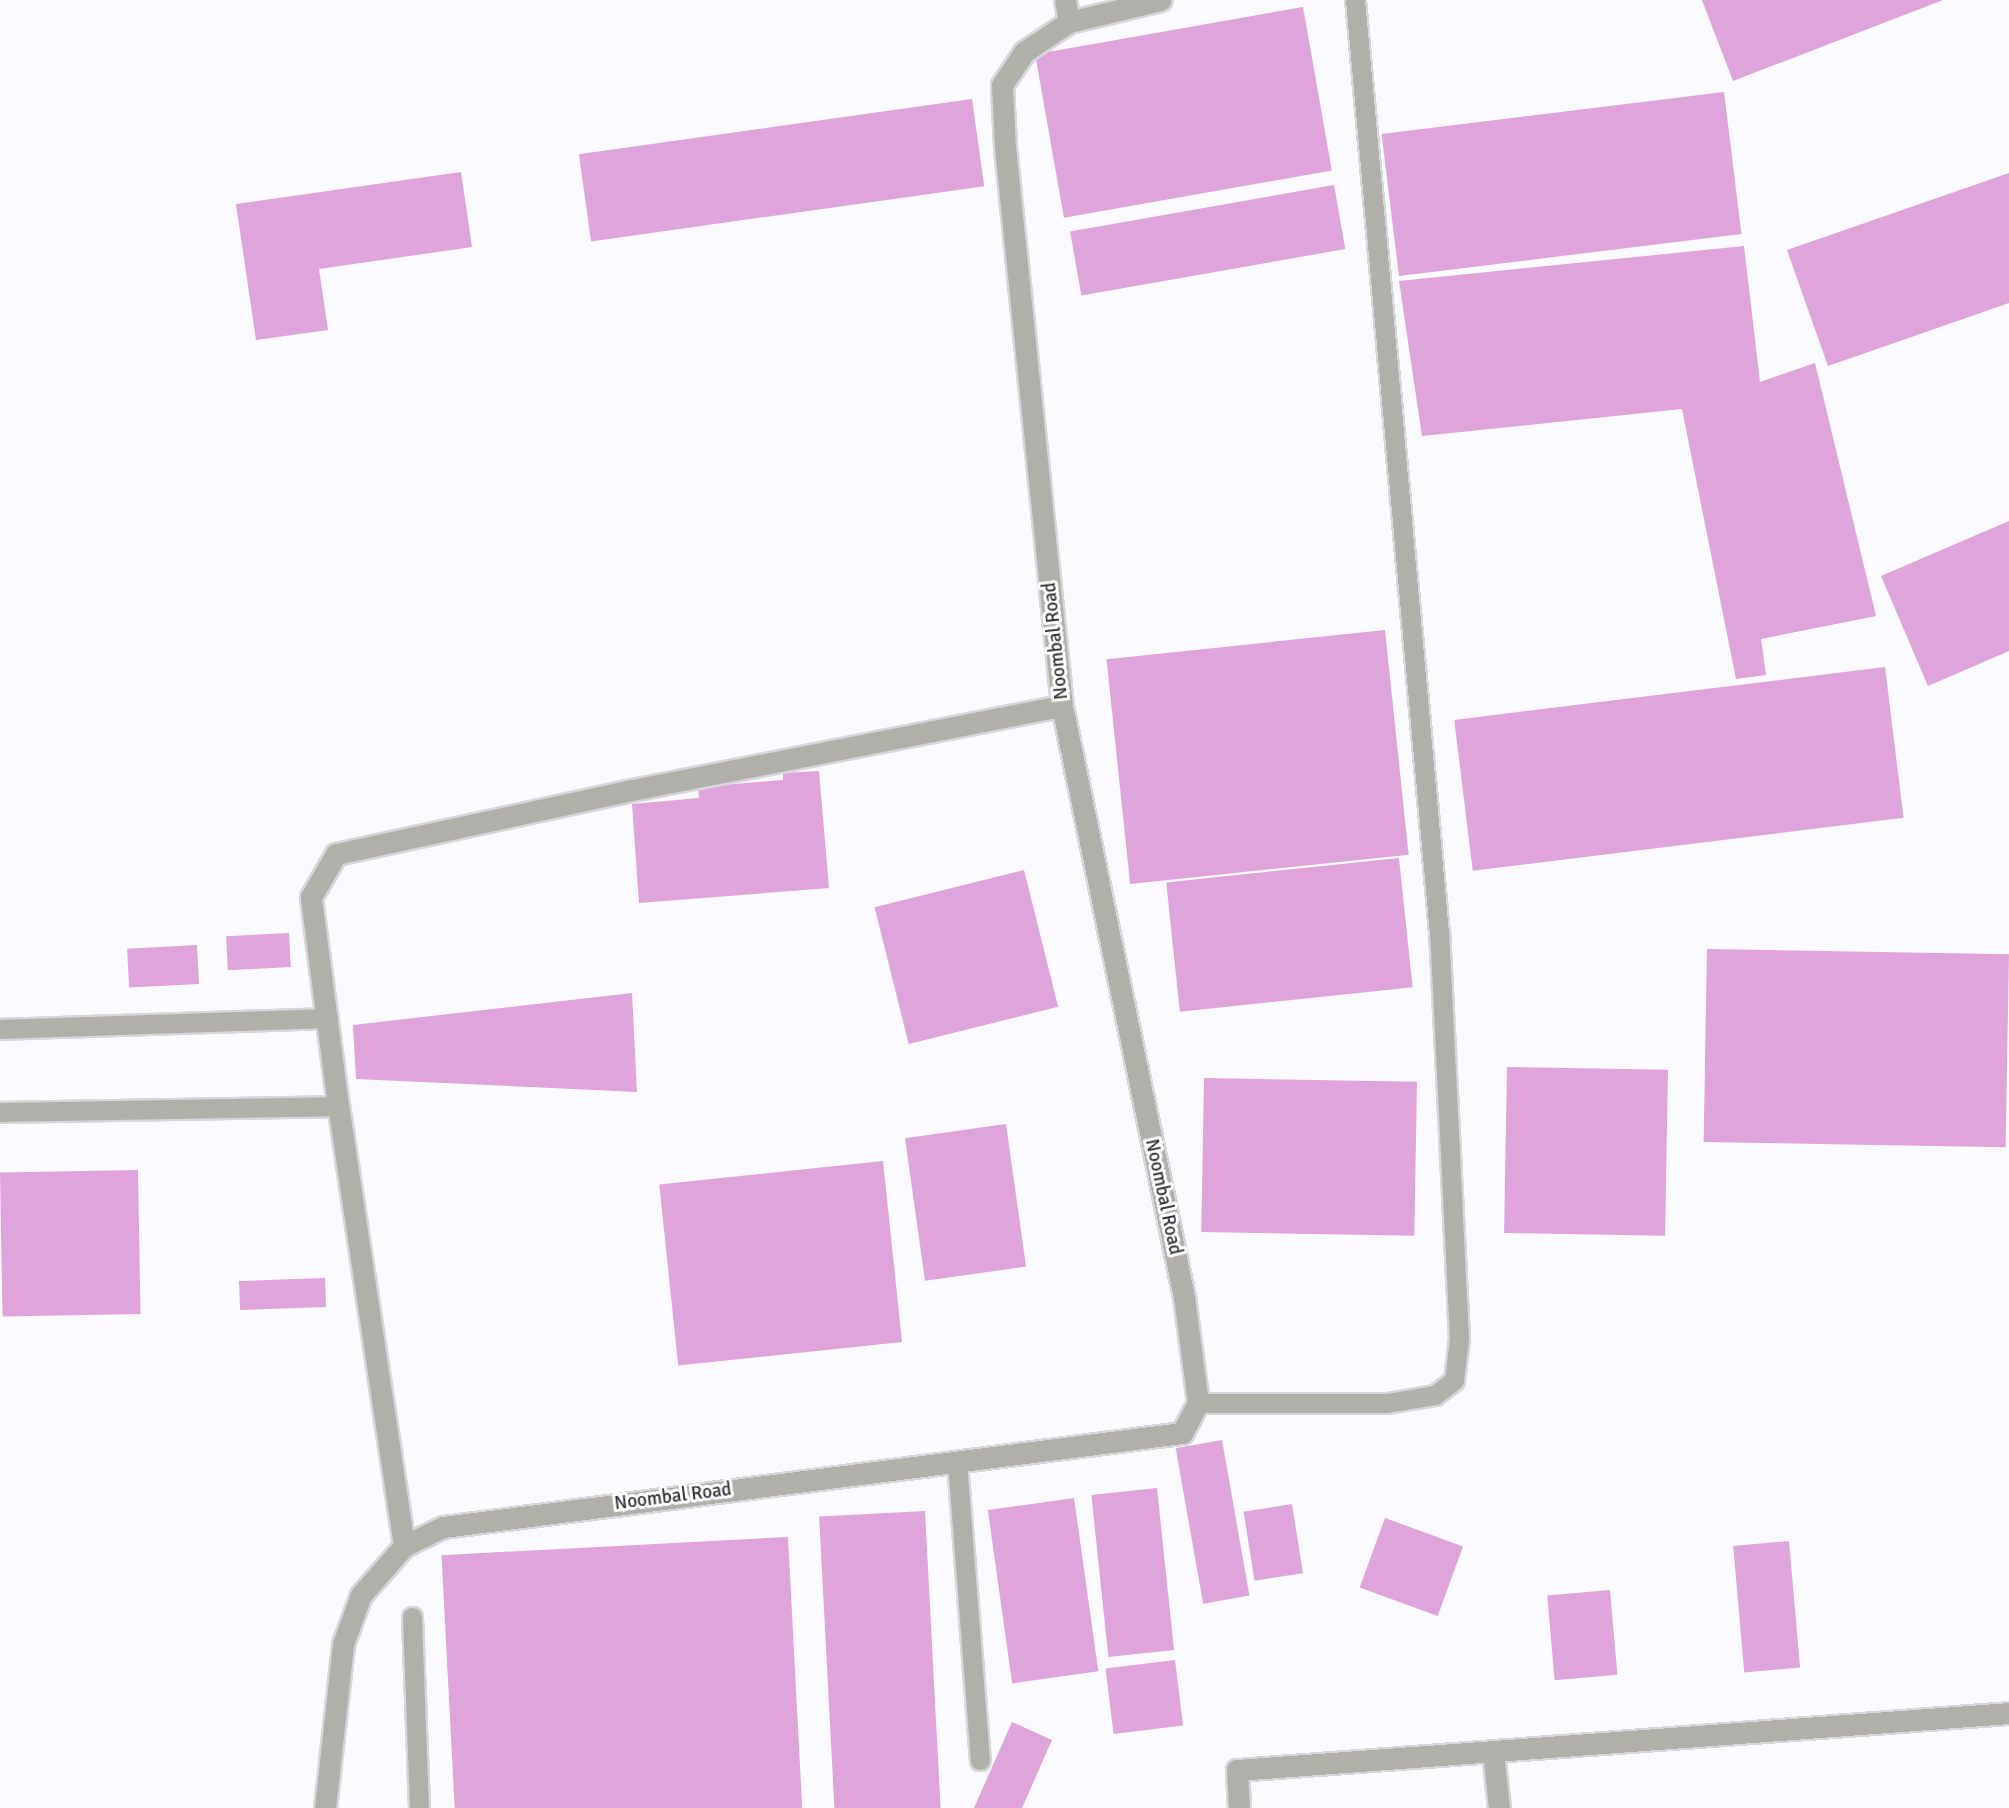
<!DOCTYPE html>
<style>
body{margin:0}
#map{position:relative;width:2009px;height:1808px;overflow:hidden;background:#fafaff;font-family:Signika,sans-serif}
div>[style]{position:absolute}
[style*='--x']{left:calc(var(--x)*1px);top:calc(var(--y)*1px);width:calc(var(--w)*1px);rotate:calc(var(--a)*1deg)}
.building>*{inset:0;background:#dfa4d9;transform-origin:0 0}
.roads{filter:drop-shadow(2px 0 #d6d6db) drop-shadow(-2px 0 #d6d6db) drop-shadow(0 2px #d6d6db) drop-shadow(0 -2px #d6d6db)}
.lane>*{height:19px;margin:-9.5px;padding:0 9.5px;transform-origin:9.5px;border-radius:9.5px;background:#b1afaa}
.street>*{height:21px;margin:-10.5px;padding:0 10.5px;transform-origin:10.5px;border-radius:10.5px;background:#b1afaa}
span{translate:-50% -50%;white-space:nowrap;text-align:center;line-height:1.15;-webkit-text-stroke:6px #fff;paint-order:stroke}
.street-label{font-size:19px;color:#313135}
</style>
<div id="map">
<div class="building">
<div style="clip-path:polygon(1702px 0,1943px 0,1733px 81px)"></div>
<div style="left:1303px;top:7px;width:166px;height:272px;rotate:80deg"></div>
<div style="left:1724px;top:92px;width:143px;height:345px;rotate:83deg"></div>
<div style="left:972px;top:99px;width:88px;height:397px;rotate:82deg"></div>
<div style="clip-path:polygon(461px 172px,472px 247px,319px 269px,328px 330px,256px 340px,236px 204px)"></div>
<div style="clip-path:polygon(2009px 173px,2009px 303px,1828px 366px,1787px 250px)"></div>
<div style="left:1334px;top:185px;width:65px;height:268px;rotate:80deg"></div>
<div style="clip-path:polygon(1744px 246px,1760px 382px,1815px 363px,1876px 616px,1761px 639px,1766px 675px,1736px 679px,1682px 409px,1422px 436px,1399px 281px)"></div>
<div style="clip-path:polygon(2009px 521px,2009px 651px,1928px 686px,1881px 576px)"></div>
<div style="left:1385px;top:630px;width:226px;height:280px;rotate:84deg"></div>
<div style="left:1885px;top:667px;width:152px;height:434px;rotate:83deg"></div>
<div style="clip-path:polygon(819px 771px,829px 888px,639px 903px,632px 804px,699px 798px,698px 787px,783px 780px,783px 773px)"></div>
<div style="left:1399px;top:858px;width:130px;height:234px;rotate:84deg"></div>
<div style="left:1024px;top:870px;width:141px;height:154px;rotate:76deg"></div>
<div style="left:289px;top:933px;width:34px;height:63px;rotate:87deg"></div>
<div style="left:197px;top:945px;width:39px;height:70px;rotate:87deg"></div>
<div style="left:1707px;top:949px;width:302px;height:193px;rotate:1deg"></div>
<div style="clip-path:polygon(632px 993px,637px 1092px,356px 1079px,353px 1025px)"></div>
<div style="left:1507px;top:1067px;width:161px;height:166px;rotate:1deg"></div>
<div style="left:1204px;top:1078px;width:213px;height:154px;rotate:1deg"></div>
<div style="left:1006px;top:1124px;width:144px;height:102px;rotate:82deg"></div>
<div style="left:883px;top:1161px;width:182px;height:225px;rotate:84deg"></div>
<div style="left:138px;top:1170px;width:144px;height:138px;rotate:89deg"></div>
<div style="left:325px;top:1278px;width:29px;height:86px;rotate:88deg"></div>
<div style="left:1222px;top:1440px;width:158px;height:47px;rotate:80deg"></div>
<div style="left:1157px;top:1488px;width:163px;height:66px;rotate:84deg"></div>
<div style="left:1074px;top:1498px;width:175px;height:87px;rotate:82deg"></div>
<div style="left:1292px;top:1504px;width:70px;height:49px;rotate:81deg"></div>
<div style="left:925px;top:1511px;width:298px;height:106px;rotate:87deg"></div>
<div style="left:1385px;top:1518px;width:83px;height:74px;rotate:20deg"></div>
<div style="left:788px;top:1537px;width:271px;height:347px;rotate:87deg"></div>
<div style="left:1789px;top:1541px;width:127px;height:56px;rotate:85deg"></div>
<div style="left:1610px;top:1590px;width:85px;height:63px;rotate:85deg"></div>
<div style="left:1175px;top:1660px;width:66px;height:70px;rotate:83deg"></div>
<div style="clip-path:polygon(1012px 1722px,1052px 1740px,1022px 1808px,974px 1808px)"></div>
</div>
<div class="roads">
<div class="lane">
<div style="--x:0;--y:1029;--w:328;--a:-1.9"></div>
<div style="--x:0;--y:1112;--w:338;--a:-1"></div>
<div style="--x:1198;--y:1403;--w:189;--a:0"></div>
<div style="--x:1387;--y:1403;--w:49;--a:-9.5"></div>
<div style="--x:1435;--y:1395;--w:24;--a:-38"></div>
<div style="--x:1454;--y:1380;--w:42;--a:-83.2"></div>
<div style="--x:1459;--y:1338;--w:405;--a:-92.8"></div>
<div style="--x:1439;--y:933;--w:937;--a:-95.14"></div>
<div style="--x:957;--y:1462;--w:299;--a:85.6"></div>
<div style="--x:412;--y:1617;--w:191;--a:87.9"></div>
</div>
<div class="street">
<div style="--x:1065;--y:0;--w:22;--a:80"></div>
<div style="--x:404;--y:1546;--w:445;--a:-98.5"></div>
<div style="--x:338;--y:1106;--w:211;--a:-97.4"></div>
<div style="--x:311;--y:897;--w:50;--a:-59.8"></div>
<div style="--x:336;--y:854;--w:298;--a:-12.2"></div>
<div style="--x:627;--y:791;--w:443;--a:-11.1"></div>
<div style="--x:1493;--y:1751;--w:57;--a:84"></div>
<div style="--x:325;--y:1808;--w:165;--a:-83.7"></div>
<div style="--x:343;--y:1644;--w:52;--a:-69.8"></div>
<div style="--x:361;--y:1595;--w:65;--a:-48.7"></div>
<div style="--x:404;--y:1546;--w:43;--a:-26"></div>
<div style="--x:443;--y:1527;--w:745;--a:-7.25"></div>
<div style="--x:1182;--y:1433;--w:34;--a:-62"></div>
<div style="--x:1198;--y:1403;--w:107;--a:-97.5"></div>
<div style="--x:1184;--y:1297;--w:603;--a:-101.66"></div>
<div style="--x:1062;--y:706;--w:562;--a:-95.82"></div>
<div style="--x:1005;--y:147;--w:62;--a:-92.8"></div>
<div style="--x:1002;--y:85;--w:40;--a:-56"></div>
<div style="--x:1024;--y:52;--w:54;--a:-33.7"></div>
<div style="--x:1069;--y:22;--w:94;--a:-13.6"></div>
<div style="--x:1239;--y:1808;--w:38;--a:-93"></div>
<div style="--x:1237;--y:1770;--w:774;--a:-4.22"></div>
</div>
</div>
<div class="street-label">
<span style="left:1056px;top:641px;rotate:-96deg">Noombal Road</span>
<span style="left:1163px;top:1197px;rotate:78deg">Noombal Road</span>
<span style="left:673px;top:1497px;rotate:-7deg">Noombal Road</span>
</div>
</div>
